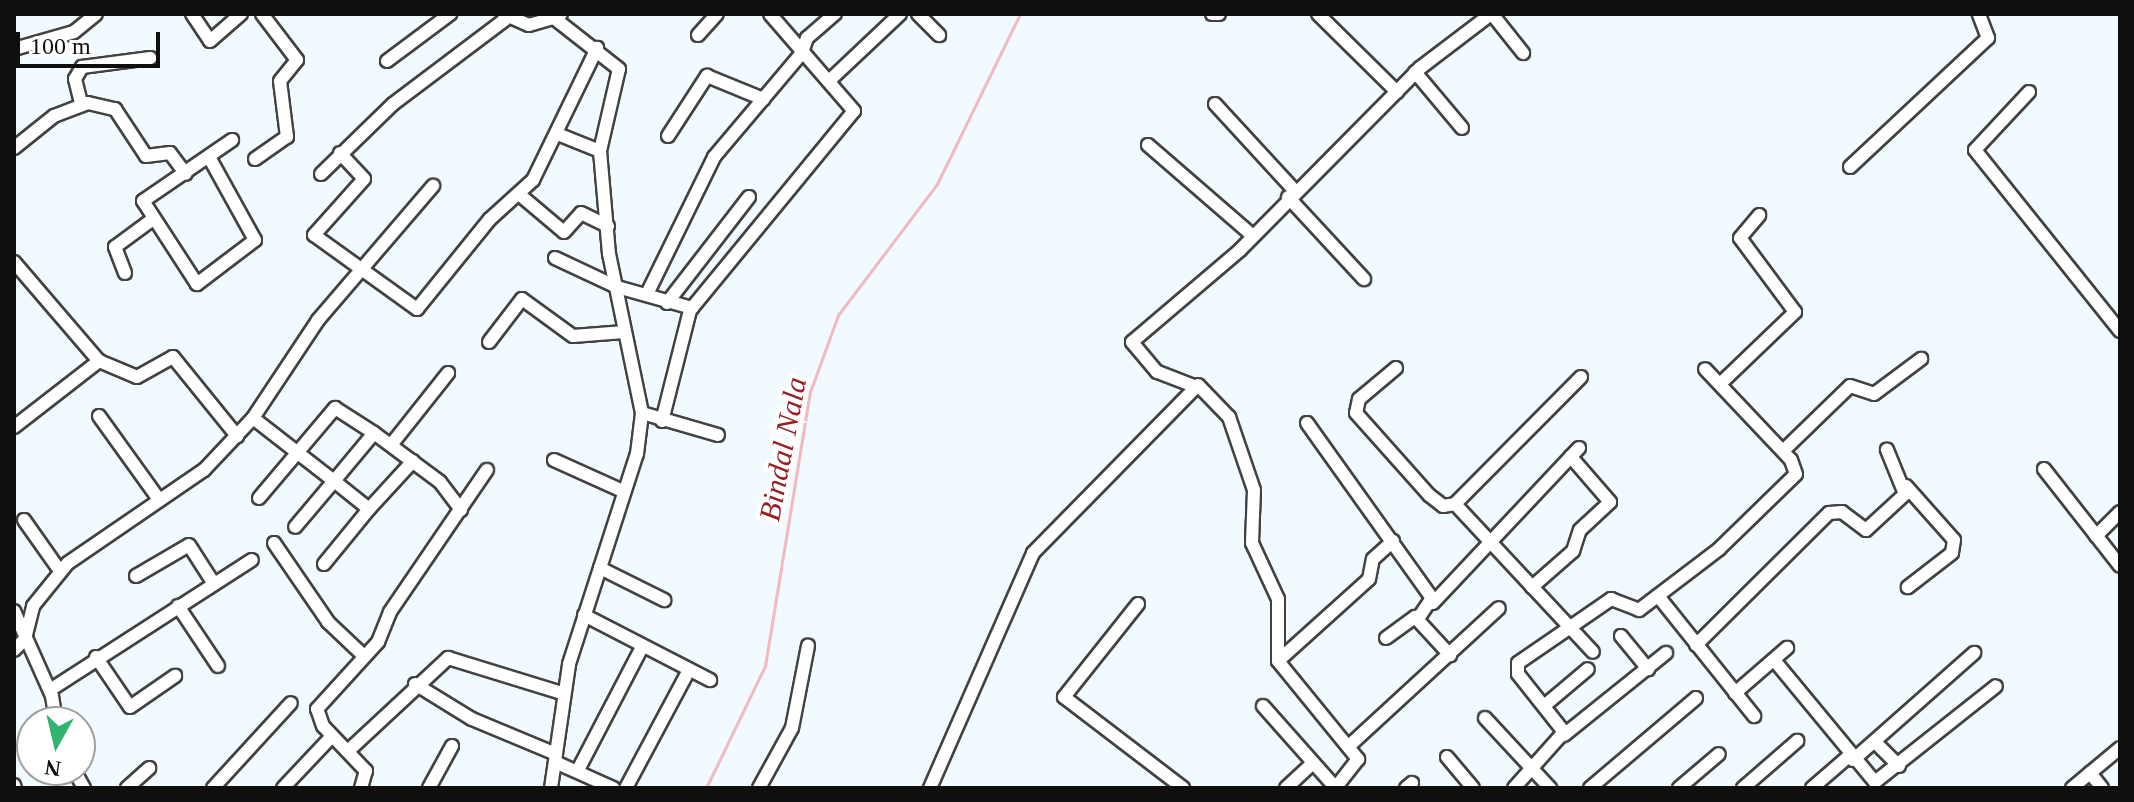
<!DOCTYPE html>
<style>
body{margin:0}
#map{position:relative;width:2134px;height:802px;overflow:hidden;background:#f1fafe;font-family:Georgia,serif}
div>[style]{position:absolute}
[style*='--x']{left:calc(var(--x)*1px);top:calc(var(--y)*1px);width:calc(var(--w)*1px);rotate:calc(var(--a)*1deg)}
.stream>*{height:3px;margin:-1.5px;padding:0 1.5px;transform-origin:1.5px;border-radius:1.5px;background:#f2b9bf}
.roads{filter:drop-shadow(2px 0 #424242) drop-shadow(-2px 0 #424242) drop-shadow(0 2px #424242) drop-shadow(0 -2px #424242)}
.minor>*{height:12px;margin:-6px;padding:0 6px;transform-origin:6px;border-radius:6px;background:#fff}
span{translate:-50% -50%;white-space:nowrap;text-align:center;line-height:1.15;-webkit-text-stroke:8px #fff;paint-order:stroke}
.water-label{font-size:30px;color:#982025;font-style:italic}
.frame{position:absolute;inset:0;border:16px solid #0f0f0f;pointer-events:none}
.north{position:absolute;left:16px;top:706px;width:80px;height:80px;box-sizing:border-box;background:#fff;border:2px solid #9f9f9f;border-radius:50%;rotate:188deg;font-size:22px;font-weight:700;line-height:32px;text-align:center;color:#0f0f0f}
.north::after{content:'';display:block;margin:auto;width:28px;height:36px;background:#30b56f;clip-path:polygon(50% 0,100% 100%,50% 72%,0 100%)}
.scale{position:absolute;left:16px;top:32px;width:144px;height:36px;box-sizing:border-box;border:4px solid #0f0f0f;border-top:0;padding-left:10px;font-size:24px;line-height:28px;white-space:nowrap;color:#0f0f0f;-webkit-text-stroke:6px #fff;paint-order:stroke}
</style>
<div id="map">
<div class="stream">
<div style="--x:706;--y:788;--w:136;--a:-64.2"></div>
<div style="--x:765;--y:666;--w:278;--a:-80.7"></div>
<div style="--x:810;--y:392;--w:82;--a:-70"></div>
<div style="--x:838;--y:315;--w:164;--a:-52.9"></div>
<div style="--x:937;--y:184;--w:189;--a:-64"></div>
</div>
<div class="roads">
<div class="minor">
<div style="--x:192;--y:14;--w:32;--a:56"></div>
<div style="--x:210;--y:41;--w:41;--a:-41.1"></div>
<div style="--x:504;--y:14;--w:27;--a:24"></div>
<div style="--x:529;--y:25;--w:26;--a:-16"></div>
<div style="--x:918;--y:14;--w:30;--a:45"></div>
<div style="--x:1212;--y:14;--w:7;--a:0"></div>
<div style="--x:1318;--y:14;--w:111;--a:44.6"></div>
<div style="--x:1492;--y:14;--w:50;--a:51.5"></div>
<div style="--x:698;--y:35;--w:28;--a:-48"></div>
<div style="--x:14;--y:49;--w:62;--a:-15.8"></div>
<div style="--x:74;--y:32;--w:28;--a:-39"></div>
<div style="--x:387;--y:61;--w:79;--a:-36.7"></div>
<div style="--x:1415;--y:72;--w:73;--a:50"></div>
<div style="--x:830;--y:80;--w:96;--a:-43.3"></div>
<div style="--x:2029;--y:92;--w:79;--a:133"></div>
<div style="--x:1975;--y:150;--w:232;--a:51.3"></div>
<div style="--x:81;--y:103;--w:25;--a:-104"></div>
<div style="--x:75;--y:79;--w:14;--a:-60"></div>
<div style="--x:82;--y:67;--w:69;--a:-7.5"></div>
<div style="--x:1215;--y:104;--w:117;--a:47.4"></div>
<div style="--x:560;--y:135;--w:43;--a:21.8"></div>
<div style="--x:668;--y:136;--w:72;--a:-57"></div>
<div style="--x:707;--y:76;--w:61;--a:22.3"></div>
<div style="--x:1148;--y:145;--w:139;--a:40.9"></div>
<div style="--x:14;--y:148;--w:51;--a:-38.7"></div>
<div style="--x:54;--y:116;--w:36;--a:-21"></div>
<div style="--x:88;--y:103;--w:28;--a:13"></div>
<div style="--x:115;--y:109;--w:56;--a:56.6"></div>
<div style="--x:146;--y:156;--w:24;--a:-7"></div>
<div style="--x:170;--y:153;--w:26;--a:53"></div>
<div style="--x:340;--y:153;--w:35;--a:47"></div>
<div style="--x:364;--y:179;--w:75;--a:131.8"></div>
<div style="--x:314;--y:235;--w:127;--a:35.7"></div>
<div style="--x:417;--y:309;--w:116;--a:-51"></div>
<div style="--x:490;--y:219;--w:58;--a:-42.2"></div>
<div style="--x:533;--y:180;--w:147;--a:-64.1"></div>
<div style="--x:209;--y:157;--w:95;--a:61"></div>
<div style="--x:255;--y:240;--w:73;--a:142.8"></div>
<div style="--x:197;--y:284;--w:99;--a:-123"></div>
<div style="--x:143;--y:201;--w:108;--a:-34.4"></div>
<div style="--x:255;--y:159;--w:39;--a:-35"></div>
<div style="--x:287;--y:137;--w:56;--a:-97.1"></div>
<div style="--x:280;--y:81;--w:27;--a:-51"></div>
<div style="--x:297;--y:60;--w:58;--a:-127.3"></div>
<div style="--x:1850;--y:167;--w:189;--a:-43.1"></div>
<div style="--x:1988;--y:38;--w:26;--a:-111"></div>
<div style="--x:321;--y:174;--w:100;--a:-44.2"></div>
<div style="--x:393;--y:104;--w:141;--a:-37"></div>
<div style="--x:520;--y:195;--w:57;--a:40.1"></div>
<div style="--x:564;--y:232;--w:25;--a:-48"></div>
<div style="--x:581;--y:213;--w:30;--a:26"></div>
<div style="--x:1288;--y:197;--w:112;--a:47.2"></div>
<div style="--x:555;--y:258;--w:68;--a:25.1"></div>
<div style="--x:617;--y:287;--w:78;--a:15.6"></div>
<div style="--x:692;--y:308;--w:255;--a:-50.6"></div>
<div style="--x:854;--y:111;--w:128;--a:-130.9"></div>
<div style="--x:14;--y:262;--w:130;--a:49.4"></div>
<div style="--x:99;--y:361;--w:41;--a:22.8"></div>
<div style="--x:137;--y:377;--w:41;--a:-29.1"></div>
<div style="--x:173;--y:357;--w:102;--a:51"></div>
<div style="--x:125;--y:273;--w:28;--a:-111"></div>
<div style="--x:115;--y:247;--w:47;--a:-36.4"></div>
<div style="--x:647;--y:294;--w:153;--a:-63.9"></div>
<div style="--x:714;--y:157;--w:136;--a:-49.8"></div>
<div style="--x:802;--y:53;--w:16;--a:-72"></div>
<div style="--x:807;--y:38;--w:37;--a:-41"></div>
<div style="--x:667;--y:303;--w:134;--a:-52.3"></div>
<div style="--x:489;--y:342;--w:54;--a:-52.5"></div>
<div style="--x:522;--y:299;--w:63;--a:36"></div>
<div style="--x:573;--y:336;--w:51;--a:-4.5"></div>
<div style="--x:1396;--y:368;--w:48;--a:140"></div>
<div style="--x:1359;--y:399;--w:14;--a:102"></div>
<div style="--x:1356;--y:413;--w:110;--a:48.3"></div>
<div style="--x:1429;--y:495;--w:18;--a:38"></div>
<div style="--x:1443;--y:506;--w:12;--a:-9"></div>
<div style="--x:1581;--y:377;--w:179;--a:134.8"></div>
<div style="--x:1455;--y:504;--w:202;--a:47"></div>
<div style="--x:1720;--y:384;--w:104;--a:-43.8"></div>
<div style="--x:1795;--y:312;--w:92;--a:-126.6"></div>
<div style="--x:1740;--y:238;--w:30;--a:-50"></div>
<div style="--x:1194;--y:386;--w:40;--a:-159"></div>
<div style="--x:1157;--y:372;--w:39;--a:-130"></div>
<div style="--x:1132;--y:342;--w:142;--a:-40.4"></div>
<div style="--x:1240;--y:250;--w:256;--a:-45.3"></div>
<div style="--x:1420;--y:68;--w:89;--a:-37.3"></div>
<div style="--x:642;--y:413;--w:79;--a:16.1"></div>
<div style="--x:99;--y:416;--w:101;--a:54.3"></div>
<div style="--x:253;--y:418;--w:118;--a:-56.4"></div>
<div style="--x:318;--y:320;--w:177;--a:-49.4"></div>
<div style="--x:662;--y:421;--w:114;--a:-75.8"></div>
<div style="--x:1307;--y:423;--w:215;--a:54.5"></div>
<div style="--x:1432;--y:598;--w:25;--a:124"></div>
<div style="--x:14;--y:427;--w:108;--a:-37.8"></div>
<div style="--x:391;--y:445;--w:92;--a:-51.6"></div>
<div style="--x:1783;--y:451;--w:93;--a:-44.1"></div>
<div style="--x:1850;--y:386;--w:25;--a:18"></div>
<div style="--x:1874;--y:394;--w:59;--a:-36.7"></div>
<div style="--x:554;--y:460;--w:76;--a:24.2"></div>
<div style="--x:2044;--y:469;--w:123;--a:51.9"></div>
<div style="--x:1906;--y:486;--w:72;--a:48.4"></div>
<div style="--x:1954;--y:540;--w:13;--a:99"></div>
<div style="--x:1952;--y:553;--w:56;--a:142.3"></div>
<div style="--x:259;--y:498;--w:118;--a:-49.8"></div>
<div style="--x:335;--y:408;--w:46;--a:32.7"></div>
<div style="--x:369;--y:509;--w:65;--a:-47.5"></div>
<div style="--x:24;--y:520;--w:62;--a:54.8"></div>
<div style="--x:2096;--y:536;--w:34;--a:-45"></div>
<div style="--x:274;--y:543;--w:96;--a:55.6"></div>
<div style="--x:328;--y:622;--w:50;--a:43.4"></div>
<div style="--x:324;--y:564;--w:71;--a:-50.7"></div>
<div style="--x:369;--y:509;--w:45;--a:-141.3"></div>
<div style="--x:334;--y:481;--w:62;--a:-50.2"></div>
<div style="--x:374;--y:433;--w:82;--a:36.6"></div>
<div style="--x:440;--y:482;--w:35;--a:53"></div>
<div style="--x:600;--y:568;--w:72;--a:26.6"></div>
<div style="--x:136;--y:576;--w:61;--a:-30.3"></div>
<div style="--x:189;--y:545;--w:46;--a:57.3"></div>
<div style="--x:1532;--y:587;--w:55;--a:-41.3"></div>
<div style="--x:1573;--y:551;--w:22;--a:-72"></div>
<div style="--x:1580;--y:530;--w:41;--a:-43"></div>
<div style="--x:1610;--y:502;--w:60;--a:-130.9"></div>
<div style="--x:1658;--y:596;--w:154;--a:51.3"></div>
<div style="--x:1433;--y:603;--w:213;--a:-46.7"></div>
<div style="--x:1138;--y:604;--w:119;--a:128.5"></div>
<div style="--x:1064;--y:697;--w:150;--a:37.4"></div>
<div style="--x:178;--y:606;--w:72;--a:56.3"></div>
<div style="--x:14;--y:611;--w:93;--a:65.9"></div>
<div style="--x:52;--y:696;--w:26;--a:81"></div>
<div style="--x:584;--y:615;--w:142;--a:27.3"></div>
<div style="--x:1621;--y:636;--w:43;--a:50.7"></div>
<div style="--x:1386;--y:638;--w:36;--a:-36"></div>
<div style="--x:1415;--y:617;--w:52;--a:47.4"></div>
<div style="--x:1696;--y:645;--w:187;--a:-44.8"></div>
<div style="--x:1829;--y:513;--w:13;--a:-4"></div>
<div style="--x:1842;--y:512;--w:30;--a:37"></div>
<div style="--x:1866;--y:530;--w:53;--a:-42.7"></div>
<div style="--x:1905;--y:494;--w:48;--a:-112.2"></div>
<div style="--x:14;--y:650;--w:16;--a:-45"></div>
<div style="--x:25;--y:639;--w:34;--a:-76"></div>
<div style="--x:33;--y:606;--w:55;--a:-50.9"></div>
<div style="--x:68;--y:563;--w:165;--a:-34.4"></div>
<div style="--x:204;--y:470;--w:71;--a:-46.7"></div>
<div style="--x:253;--y:418;--w:103;--a:37.9"></div>
<div style="--x:334;--y:481;--w:60;--a:130.3"></div>
<div style="--x:96;--y:657;--w:60;--a:55.8"></div>
<div style="--x:130;--y:707;--w:55;--a:-34.6"></div>
<div style="--x:1774;--y:660;--w:158;--a:50.4"></div>
<div style="--x:1875;--y:782;--w:154;--a:-38.4"></div>
<div style="--x:1278;--y:661;--w:122;--a:-42"></div>
<div style="--x:1369;--y:579;--w:20;--a:-79"></div>
<div style="--x:1373;--y:559;--w:27;--a:-42"></div>
<div style="--x:415;--y:684;--w:67;--a:31.6"></div>
<div style="--x:472;--y:719;--w:91;--a:22.6"></div>
<div style="--x:50;--y:690;--w:240;--a:-32.8"></div>
<div style="--x:1735;--y:693;--w:69;--a:-40.9"></div>
<div style="--x:1263;--y:706;--w:108;--a:48.4"></div>
<div style="--x:1544;--y:706;--w:57;--a:-40.1"></div>
<div style="--x:1485;--y:718;--w:96;--a:47.1"></div>
<div style="--x:1564;--y:735;--w:131;--a:-38.8"></div>
<div style="--x:1875;--y:742;--w:34;--a:45"></div>
<div style="--x:1350;--y:745;--w:202;--a:-42.6"></div>
<div style="--x:348;--y:751;--w:137;--a:-42.9"></div>
<div style="--x:448;--y:658;--w:119;--a:17.1"></div>
<div style="--x:1447;--y:757;--w:40;--a:50"></div>
<div style="--x:1853;--y:760;--w:162;--a:-41.5"></div>
<div style="--x:555;--y:762;--w:64;--a:24.1"></div>
<div style="--x:74;--y:770;--w:21;--a:61"></div>
<div style="--x:578;--y:770;--w:139;--a:-62.5"></div>
<div style="--x:2090;--y:773;--w:19;--a:51"></div>
<div style="--x:14;--y:785;--w:3;--a:72"></div>
<div style="--x:127;--y:788;--w:30;--a:-42"></div>
<div style="--x:213;--y:788;--w:115;--a:-47.5"></div>
<div style="--x:283;--y:788;--w:71;--a:-46.7"></div>
<div style="--x:361;--y:788;--w:18;--a:-74"></div>
<div style="--x:366;--y:771;--w:62;--a:-133.7"></div>
<div style="--x:323;--y:726;--w:18;--a:-109"></div>
<div style="--x:317;--y:709;--w:91;--a:-47.7"></div>
<div style="--x:378;--y:642;--w:32;--a:-68"></div>
<div style="--x:390;--y:612;--w:172;--a:-55.7"></div>
<div style="--x:429;--y:788;--w:48;--a:-61.3"></div>
<div style="--x:551;--y:788;--w:125;--a:-81.7"></div>
<div style="--x:569;--y:664;--w:221;--a:-72.1"></div>
<div style="--x:637;--y:454;--w:41;--a:-83"></div>
<div style="--x:642;--y:413;--w:162;--a:-101.7"></div>
<div style="--x:609;--y:254;--w:103;--a:-95"></div>
<div style="--x:600;--y:151;--w:84;--a:-77"></div>
<div style="--x:619;--y:69;--w:83;--a:-141.9"></div>
<div style="--x:554;--y:18;--w:8;--a:-30"></div>
<div style="--x:626;--y:788;--w:134;--a:-61.9"></div>
<div style="--x:759;--y:788;--w:68;--a:-61.2"></div>
<div style="--x:792;--y:728;--w:84;--a:-79"></div>
<div style="--x:930;--y:788;--w:257;--a:-66.3"></div>
<div style="--x:1033;--y:553;--w:235;--a:-45.5"></div>
<div style="--x:1198;--y:385;--w:45;--a:45.9"></div>
<div style="--x:1229;--y:417;--w:77;--a:71.1"></div>
<div style="--x:1254;--y:490;--w:53;--a:92.2"></div>
<div style="--x:1252;--y:543;--w:62;--a:65.1"></div>
<div style="--x:1278;--y:599;--w:62;--a:90"></div>
<div style="--x:1278;--y:661;--w:127;--a:50.8"></div>
<div style="--x:1358;--y:759;--w:37;--a:128"></div>
<div style="--x:1286;--y:788;--w:37;--a:-43"></div>
<div style="--x:1406;--y:788;--w:8;--a:-40"></div>
<div style="--x:1514;--y:788;--w:75;--a:-48.2"></div>
<div style="--x:1564;--y:732;--w:74;--a:-128.4"></div>
<div style="--x:1518;--y:674;--w:11;--a:-90"></div>
<div style="--x:1518;--y:663;--w:113;--a:-34.5"></div>
<div style="--x:1611;--y:599;--w:30;--a:21"></div>
<div style="--x:1639;--y:610;--w:101;--a:-37.3"></div>
<div style="--x:1719;--y:549;--w:107;--a:-44.2"></div>
<div style="--x:1796;--y:474;--w:15;--a:-110"></div>
<div style="--x:1791;--y:460;--w:125;--a:-133.4"></div>
<div style="--x:1590;--y:788;--w:139;--a:-40.3"></div>
<div style="--x:1679;--y:788;--w:52;--a:-40.4"></div>
<div style="--x:1743;--y:788;--w:72;--a:-41"></div>
<div style="--x:1812;--y:788;--w:49;--a:-40.9"></div>
<div style="--x:2072;--y:788;--w:62;--a:-39.8"></div>
</div>
</div>
<div class="water-label">
<span style="left:783px;top:449px;rotate:-79deg">Bindal Nala</span>
</div>
<div class="frame"></div>
<div class="north">N</div>
<div class="scale">100 m</div>
</div>
